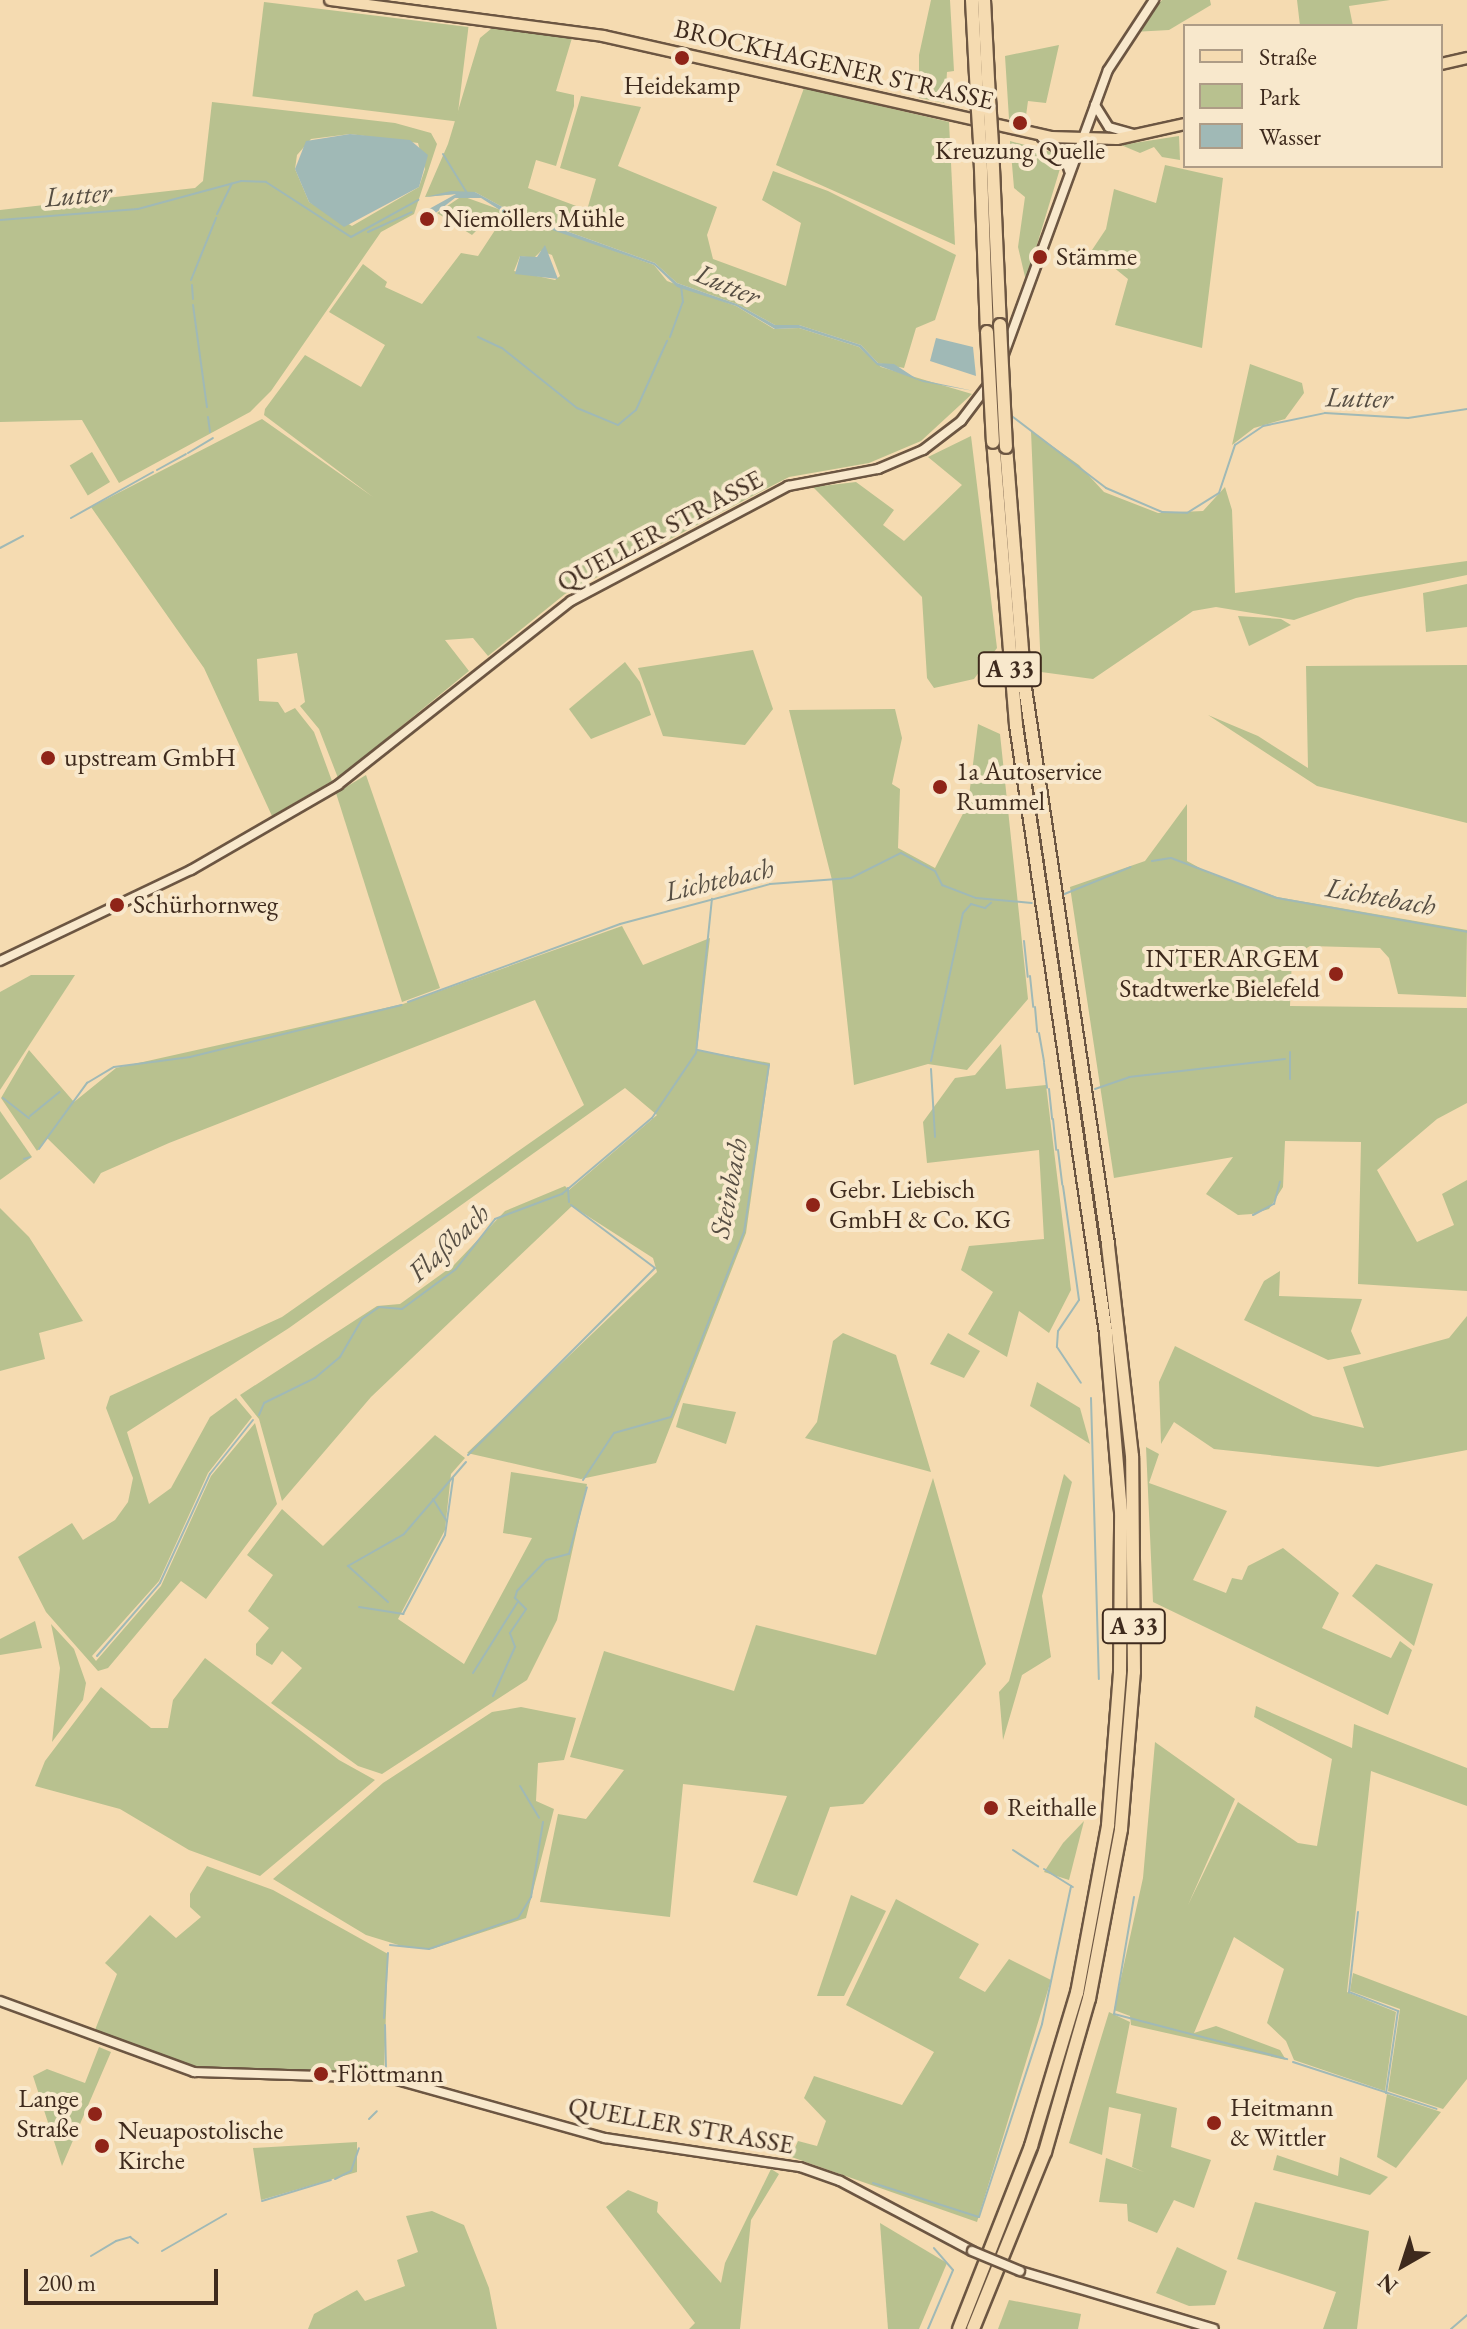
<!DOCTYPE html>
<meta charset="utf-8">
<style>
body{margin:0}
#map{position:relative;width:1467px;height:2329px;overflow:hidden;background:#f5dbb1;font-family:"EB Garamond",serif}
div>[style]{position:absolute}
[style*='--x']{left:calc(var(--x)*1px);top:calc(var(--y)*1px);width:calc(var(--w)*1px);rotate:calc(var(--a)*1deg)}
.green>*{inset:0;background:#b8c18f;transform-origin:0 0}
.water>*{inset:0;background:#a0b9b6}
.stream>*{height:2px;margin:-1px;padding:0 1px;transform-origin:1px;border-radius:1px;background:#a0b9b6}
.roads{filter:drop-shadow(2px 0 #6c5642) drop-shadow(-2px 0 #6c5642) drop-shadow(0 2px #6c5642) drop-shadow(0 -2px #6c5642)}
.minor>*{height:8px;margin:-4px;padding:0 4px;transform-origin:4px;border-radius:4px;background:#f8e8cc}
.major>*{height:10px;margin:-5px;padding:0 5px;transform-origin:5px;border-radius:5px;background:#f5dbb1}
.highway>*{height:12px;margin:-6px;padding:0 6px;transform-origin:6px;border-radius:6px;background:#f5dbb1}
.bridges{filter:drop-shadow(2px 0 #6c5642) drop-shadow(-2px 0 #6c5642) drop-shadow(0 2px #6c5642) drop-shadow(0 -2px #6c5642)}
.minor-bridge>*{height:8px;margin:-4px;padding:0 4px;transform-origin:4px;border-radius:4px;background:#f8e8cc}
.highway-bridge>*{height:12px;margin:-6px;padding:0 6px;transform-origin:6px;border-radius:6px;background:#f5dbb1}
.dots>*{width:22px;height:22px;translate:-50% -50%;box-sizing:border-box;border:4px solid #f8e8cc;border-radius:50%}
span{translate:-50% -50%;white-space:nowrap;text-align:center;line-height:1.15;-webkit-text-stroke:8px #f8e8cc;paint-order:stroke}
.shield-label span{padding:2px 6px;background:#f8e8cc;border:2px solid;border-radius:6px;-webkit-text-stroke-width:0}
.shield-label{font-size:24px;color:#3e2a1d;font-weight:700}
.street-label{font-size:26px;color:#3e2a1d}
.poi-label{font-size:26px;color:#3e2a1d}
.left{translate:0 -50%;text-align:left}
.right{translate:-100% -50%;text-align:right}
.water-label{font-size:28px;color:#564e43;font-style:italic}
.legend{position:absolute;left:1183px;top:24px;width:260px;height:144px;box-sizing:border-box;background:#f8e8cc;border:2px solid #ae9c86;margin:0;padding:10px 14px;list-style:none;font-size:24px;color:#3e2a1d}
.legend li{display:flex;align-items:center;gap:16px;height:40px}
.legend b{width:40px;border:2px solid #ae9c86}
.north{position:absolute;left:1363px;top:2225px;width:80px;height:80px;-webkit-text-stroke:6px #f8e8cc;paint-order:stroke;rotate:219deg;font-size:22px;font-weight:700;line-height:32px;text-align:center;color:#3e2a1d}
.north::after{content:'';display:block;margin:auto;width:28px;height:36px;background:#3e2a1d;clip-path:polygon(50% 0,100% 100%,50% 72%,0 100%)}
.scale{position:absolute;left:24px;top:2269px;width:194px;height:36px;box-sizing:border-box;border:4px solid #3e2a1d;border-top:0;padding-left:10px;font-size:24px;line-height:28px;white-space:nowrap;color:#3e2a1d;-webkit-text-stroke:6px #f8e8cc;paint-order:stroke}
</style>
<div id="map">
<div class="green">
<div style="clip-path:polygon(931px 0,950px 0,954px 71px,947px 72px,945px 103px,919px 98px,919px 55px)"></div>
<div style="clip-path:polygon(1162px 0,1210px 0,1211px 5px,1169px 30px,1133px 32px)"></div>
<div style="clip-path:polygon(1297px 0,1390px 0,1349px 6px,1353px 26px,1300px 26px)"></div>
<div style="left:264px;top:2px;width:206px;height:95px;rotate:7deg"></div>
<div style="clip-path:polygon(492px 28px,572px 38px,556px 91px,574px 95px,574px 106px,556px 166px,536px 160px,528px 188px,587px 210px,596px 179px,560px 168px,581px 96px,641px 107px,618px 166px,717px 207px,707px 235px,713px 259px,786px 286px,801px 223px,762px 200px,773px 171px,828px 191px,956px 255px,935px 320px,916px 328px,904px 368px,878px 363px,861px 345px,799px 325px,775px 325px,737px 304px,677px 283px,655px 263px,508px 210px,475px 192px,425px 197px,448px 144px,480px 38px)"></div>
<div style="clip-path:polygon(1059px 45px,1046px 103px,1028px 101px,1025px 123px,1009px 119px,1005px 56px)"></div>
<div style="clip-path:polygon(804px 88px,949px 122px,955px 245px,776px 165px)"></div>
<div style="clip-path:polygon(evenodd,212px 102px,395px 123px,431px 133px,437px 144px,414px 214px,381px 232px,271px 391px,250px 412px,119px 483px,82px 420px,0 422px,0 210px,195px 188px,203px 181px,212px 102px,350px 134px,418px 143px,425px 169px,419px 187px,352px 226px,309px 202px,295px 169px,297px 155px,311px 139px,350px 134px)"></div>
<div style="clip-path:polygon(1179px 136px,1180px 160px,1162px 157px,1154px 147px,1140px 153px,1121px 145px)"></div>
<div style="clip-path:polygon(1010px 141px,1051px 152px,1062px 162px,1026px 281px,1018px 247px,1025px 197px,1014px 188px)"></div>
<div style="clip-path:polygon(1165px 165px,1223px 178px,1202px 348px,1115px 325px,1128px 279px,1092px 250px,1106px 229px,1114px 189px,1156px 203px)"></div>
<div style="clip-path:polygon(evenodd,462px 196px,654px 265px,667px 281px,736px 306px,774px 329px,799px 328px,859px 347px,881px 367px,972px 394px,921px 441px,869px 463px,789px 477px,565px 594px,488px 656px,473px 638px,445px 640px,469px 671px,338px 778px,319px 729px,300px 706px,305px 702px,297px 653px,257px 659px,259px 701px,278px 702px,285px 713px,295px 708px,314px 732px,332px 781px,272px 816px,204px 668px,91px 507px,262px 419px,373px 497px,264px 415px,265px 409px,305px 355px,361px 387px,385px 345px,329px 312px,363px 264px,387px 282px,385px 287px,422px 304px,461px 253px,478px 256px,501px 221px,489px 218px,472px 235px,437px 213px,462px 196px,541px 251px,552px 255px,560px 276px,555px 280px,514px 271px,520px 256px,534px 258px,541px 251px)"></div>
<div style="clip-path:polygon(1250px 364px,1302px 383px,1304px 393px,1285px 419px,1254px 428px,1232px 445px)"></div>
<div style="clip-path:polygon(1031px 431px,1079px 465px,1104px 492px,1158px 513px,1203px 511px,1225px 487px,1232px 510px,1235px 593px,1467px 561px,1467px 575px,1356px 598px,1294px 620px,1216px 607px,1193px 611px,1093px 679px,1041px 672px)"></div>
<div style="clip-path:polygon(971px 436px,997px 648px,974px 679px,934px 688px,927px 678px,922px 597px,813px 487px,856px 482px,894px 510px,883px 525px,904px 541px,962px 485px,928px 457px)"></div>
<div style="left:92px;top:452px;width:35px;height:26px;rotate:59deg"></div>
<div style="clip-path:polygon(1467px 584px,1467px 627px,1426px 632px,1423px 593px)"></div>
<div style="clip-path:polygon(1238px 616px,1281px 619px,1291px 625px,1249px 646px)"></div>
<div style="clip-path:polygon(753px 650px,773px 709px,745px 745px,663px 736px,638px 668px)"></div>
<div style="clip-path:polygon(625px 662px,640px 682px,651px 715px,591px 739px,569px 709px)"></div>
<div style="clip-path:polygon(1467px 665px,1467px 823px,1317px 786px,1208px 715px,1258px 736px,1308px 768px,1306px 666px)"></div>
<div style="clip-path:polygon(895px 709px,902px 738px,892px 784px,900px 789px,898px 848px,935px 868px,968px 804px,978px 724px,1000px 734px,1028px 999px,967px 1070px,928px 1064px,854px 1085px,832px 880px,789px 710px)"></div>
<div style="clip-path:polygon(366px 775px,440px 988px,402px 1002px,336px 793px)"></div>
<div style="clip-path:polygon(1187px 804px,1187px 861px,1209px 873px,1277px 897px,1467px 930px,1466px 997px,1398px 994px,1389px 958px,1380px 948px,1310px 946px,1292px 957px,1290px 1006px,1467px 1008px,1467px 1103px,1437px 1119px,1377px 1170px,1417px 1242px,1454px 1225px,1442px 1194px,1467px 1180px,1467px 1291px,1358px 1284px,1361px 1142px,1285px 1141px,1283px 1187px,1269px 1209px,1252px 1214px,1238px 1215px,1206px 1194px,1233px 1157px,1114px 1178px,1070px 887px,1145px 861px)"></div>
<div style="clip-path:polygon(622px 926px,643px 965px,710px 938px,697px 1050px,770px 1063px,746px 1233px,656px 1463px,581px 1479px,467px 1453px,657px 1272px,653px 1258px,572px 1206px,371px 1397px,282px 1501px,259px 1419px,240px 1395px,377px 1306px,400px 1304px,454px 1265px,505px 1211px,565px 1186px,569px 1190px,657px 1115px,625px 1088px,289px 1328px,127px 1432px,149px 1504px,171px 1488px,210px 1417px,236px 1398px,252px 1417px,208px 1473px,159px 1581px,92px 1656px,96px 1661px,161px 1586px,211px 1476px,255px 1423px,277px 1504px,206px 1599px,181px 1581px,108px 1668px,98px 1671px,46px 1612px,18px 1557px,72px 1523px,83px 1540px,115px 1520px,128px 1502px,133px 1478px,106px 1408px,110px 1396px,282px 1317px,584px 1105px,535px 1000px,169px 1143px,101px 1173px,94px 1184px,47px 1138px,37px 1151px,1px 1098px,29px 1050px,74px 1102px,116px 1068px,403px 1004px)"></div>
<div style="clip-path:polygon(31px 975px,75px 975px,0 1090px,0 992px)"></div>
<div style="clip-path:polygon(1001px 1044px,1006px 1089px,1046px 1085px,1071px 1290px,1049px 1333px,1019px 1311px,1007px 1357px,968px 1334px,993px 1292px,961px 1270px,969px 1246px,1044px 1239px,1039px 1150px,927px 1163px,923px 1122px,955px 1078px,975px 1075px)"></div>
<div style="clip-path:polygon(0 1111px,32px 1157px,0 1180px)"></div>
<div style="clip-path:polygon(0 1208px,29px 1237px,83px 1321px,39px 1333px,45px 1359px,0 1371px)"></div>
<div style="clip-path:polygon(1280px 1271px,1279px 1296px,1362px 1299px,1351px 1331px,1361px 1354px,1328px 1360px,1244px 1320px,1264px 1281px)"></div>
<div style="clip-path:polygon(1467px 1316px,1467px 1450px,1378px 1467px,1214px 1449px,1174px 1422px,1161px 1444px,1159px 1382px,1175px 1346px,1313px 1416px,1364px 1428px,1343px 1367px,1449px 1338px)"></div>
<div style="clip-path:polygon(843px 1333px,896px 1355px,931px 1472px,805px 1438px,817px 1422px,833px 1341px)"></div>
<div style="clip-path:polygon(948px 1333px,980px 1351px,964px 1378px,930px 1364px)"></div>
<div style="clip-path:polygon(1037px 1382px,1080px 1408px,1090px 1444px,1030px 1406px)"></div>
<div style="clip-path:polygon(683px 1403px,736px 1412px,726px 1444px,676px 1427px)"></div>
<div style="clip-path:polygon(435px 1435px,465px 1458px,451px 1474px,445px 1530px,398px 1619px,464px 1664px,532px 1538px,503px 1533px,511px 1472px,587px 1484px,557px 1620px,527px 1680px,382px 1774px,358px 1766px,271px 1703px,302px 1668px,282px 1651px,272px 1665px,256px 1655px,256px 1644px,269px 1628px,248px 1611px,273px 1575px,247px 1555px,282px 1509px,323px 1546px)"></div>
<div style="clip-path:polygon(1146px 1447px,1159px 1454px,1149px 1483px,1227px 1511px,1193px 1580px,1226px 1593px,1232px 1578px,1242px 1580px,1248px 1566px,1283px 1548px,1339px 1593px,1322px 1628px,1391px 1658px,1400px 1641px,1412px 1650px,1388px 1715px,1153px 1602px)"></div>
<div style="clip-path:polygon(1064px 1474px,1072px 1482px,1042px 1596px,1051px 1657px,1022px 1675px,1003px 1740px,999px 1692px,1009px 1681px)"></div>
<div style="clip-path:polygon(933px 1478px,986px 1664px,863px 1804px,830px 1807px,797px 1896px,753px 1882px,787px 1796px,683px 1784px,670px 1917px,540px 1902px,558px 1814px,586px 1819px,624px 1770px,570px 1757px,604px 1651px,734px 1691px,756px 1625px,876px 1655px)"></div>
<div style="clip-path:polygon(1376px 1564px,1433px 1584px,1414px 1646px,1352px 1596px)"></div>
<div style="clip-path:polygon(35px 1621px,42px 1648px,0 1655px,0 1639px)"></div>
<div style="clip-path:polygon(51px 1624px,74px 1649px,86px 1683px,83px 1700px,52px 1742px,60px 1668px)"></div>
<div style="clip-path:polygon(205px 1658px,339px 1760px,375px 1780px,260px 1876px,189px 1850px,120px 1809px,35px 1786px,45px 1761px,101px 1687px,151px 1728px,168px 1728px,173px 1700px)"></div>
<div style="clip-path:polygon(1256px 1706px,1352px 1748px,1354px 1724px,1467px 1768px,1467px 1806px,1371px 1771px,1347px 1992px,1396px 2012px,1385px 2091px,1294px 2060px,1286px 2041px,1267px 2023px,1284px 1969px,1234px 1937px,1194px 2033px,1216px 2026px,1280px 2050px,1286px 2060px,1131px 2025px,1130px 2016px,1114px 2010px,1143px 1878px,1155px 1742px,1235px 1799px,1188px 1905px,1238px 1802px,1298px 1843px,1317px 1846px,1332px 1759px,1254px 1717px)"></div>
<div style="clip-path:polygon(521px 1707px,576px 1718px,564px 1760px,538px 1763px,536px 1801px,554px 1809px,526px 1918px,432px 1949px,405px 1947px,366px 1935px,273px 1879px,383px 1783px,492px 1712px)"></div>
<div style="clip-path:polygon(1084px 1821px,1069px 1880px,1044px 1872px,1063px 1843px)"></div>
<div style="clip-path:polygon(207px 1866px,273px 1890px,388px 1954px,384px 2072px,196px 2068px,95px 2030px,117px 1974px,105px 1963px,150px 1915px,176px 1938px,201px 1917px,190px 1907px,190px 1894px)"></div>
<div style="clip-path:polygon(851px 1895px,886px 1911px,844px 1996px,817px 1996px)"></div>
<div style="clip-path:polygon(896px 1899px,979px 1944px,959px 1978px,985px 1992px,1009px 1959px,1051px 1980px,977px 2222px,780px 2153px,782px 2147px,794px 2150px,798px 2141px,817px 2146px,826px 2121px,804px 2098px,814px 2076px,902px 2105px,934px 2052px,846px 2005px)"></div>
<div style="clip-path:polygon(1353px 1973px,1467px 2016px,1467px 2079px,1443px 2109px,1388px 2091px,1400px 2009px,1350px 1991px)"></div>
<div style="clip-path:polygon(1109px 2012px,1130px 2022px,1116px 2093px,1177px 2108px,1171px 2147px,1211px 2160px,1194px 2208px,1174px 2200px,1157px 2233px,1128px 2221px,1127px 2204px,1099px 2202px,1106px 2158px,1144px 2172px,1132px 2167px,1141px 2114px,1109px 2107px,1102px 2155px,1069px 2143px)"></div>
<div style="clip-path:polygon(99px 2047px,111px 2052px,62px 2166px,33px 2076px,47px 2069px,85px 2083px)"></div>
<div style="clip-path:polygon(1387px 2094px,1441px 2112px,1396px 2168px,1377px 2157px)"></div>
<div style="clip-path:polygon(357px 2142px,357px 2172px,261px 2200px,253px 2148px)"></div>
<div style="clip-path:polygon(1277px 2155px,1338px 2176px,1340px 2157px,1388px 2177px,1370px 2195px,1273px 2170px)"></div>
<div style="clip-path:polygon(771px 2169px,779px 2174px,751px 2220px,740px 2329px,689px 2329px,695px 2323px,606px 2207px,628px 2190px,658px 2202px,657px 2212px,721px 2283px,725px 2263px)"></div>
<div style="clip-path:polygon(1255px 2202px,1369px 2231px,1357px 2329px,1323px 2329px,1336px 2292px,1237px 2259px)"></div>
<div style="clip-path:polygon(432px 2211px,464px 2225px,489px 2288px,497px 2329px,308px 2329px,314px 2314px,357px 2290px,365px 2301px,405px 2286px,397px 2260px,418px 2252px,406px 2216px)"></div>
<div style="clip-path:polygon(880px 2223px,947px 2263px,919px 2329px,888px 2329px)"></div>
<div style="clip-path:polygon(1177px 2247px,1227px 2271px,1215px 2305px,1189px 2306px,1156px 2293px)"></div>
<div style="clip-path:polygon(1009px 2300px,1081px 2314px,1078px 2329px,998px 2329px)"></div>
</div>
<div class="water">
<div style="clip-path:polygon(350px 134px,410px 140px,428px 155px,419px 187px,344px 227px,309px 202px,295px 169px,306px 141px)"></div>
<div style="clip-path:polygon(451px 191px,475px 192px,508px 210px,655px 263px,677px 283px,737px 304px,775px 325px,799px 325px,861px 345px,878px 363px,894px 364px,917px 379px,974px 391px,923px 382px,877px 365px,859px 347px,799px 328px,775px 329px,736px 306px,677px 287px,654px 265px,506px 214px,481px 198px,455px 198px,433px 215px,420px 214px,456px 194px,425px 197px)"></div>
<div style="clip-path:polygon(545px 245px,558px 279px,515px 274px,520px 256px,537px 257px)"></div>
<div style="clip-path:polygon(936px 338px,973px 347px,976px 376px,930px 361px)"></div>
</div>
<div class="stream">
<div style="--x:443;--y:154;--w:46;--a:58.4"></div>
<div style="--x:217;--y:214;--w:34;--a:-64"></div>
<div style="--x:0;--y:220;--w:138;--a:-4.6"></div>
<div style="--x:138;--y:209;--w:107;--a:-15.2"></div>
<div style="--x:241;--y:181;--w:25;--a:2"></div>
<div style="--x:266;--y:182;--w:101;--a:32.9"></div>
<div style="--x:351;--y:237;--w:77;--a:-28.9"></div>
<div style="--x:368;--y:232;--w:48;--a:-24.4"></div>
<div style="--x:191;--y:280;--w:67;--a:-68"></div>
<div style="--x:192;--y:285;--w:14;--a:86"></div>
<div style="--x:193;--y:305;--w:103;--a:82.2"></div>
<div style="--x:478;--y:337;--w:26;--a:25"></div>
<div style="--x:502;--y:348;--w:96;--a:38.7"></div>
<div style="--x:577;--y:408;--w:44;--a:22.5"></div>
<div style="--x:618;--y:425;--w:23;--a:-40"></div>
<div style="--x:636;--y:410;--w:76;--a:-65.8"></div>
<div style="--x:670;--y:337;--w:37;--a:-70"></div>
<div style="--x:683;--y:302;--w:16;--a:-97"></div>
<div style="--x:1009;--y:414;--w:122;--a:37.3"></div>
<div style="--x:1106;--y:488;--w:61;--a:23.2"></div>
<div style="--x:1162;--y:512;--w:25;--a:2"></div>
<div style="--x:1187;--y:513;--w:38;--a:-32"></div>
<div style="--x:1219;--y:493;--w:51;--a:-71.6"></div>
<div style="--x:1235;--y:445;--w:34;--a:-34"></div>
<div style="--x:1263;--y:426;--w:63;--a:-11.8"></div>
<div style="--x:1325;--y:413;--w:83;--a:3.4"></div>
<div style="--x:1408;--y:418;--w:60;--a:-8.7"></div>
<div style="--x:208;--y:417;--w:15;--a:82"></div>
<div style="--x:188;--y:453;--w:29;--a:-31"></div>
<div style="--x:157;--y:470;--w:33;--a:-29"></div>
<div style="--x:71;--y:518;--w:94;--a:-29.3"></div>
<div style="--x:0;--y:548;--w:26;--a:-28"></div>
<div style="--x:1152;--y:861;--w:19;--a:-9"></div>
<div style="--x:1171;--y:858;--w:113;--a:20.7"></div>
<div style="--x:1277;--y:898;--w:193;--a:10.1"></div>
<div style="--x:1062;--y:895;--w:74;--a:-22.1"></div>
<div style="--x:1024;--y:941;--w:36;--a:84"></div>
<div style="--x:1030;--y:976;--w:31;--a:84"></div>
<div style="--x:408;--y:1002;--w:226;--a:-20.2"></div>
<div style="--x:620;--y:924;--w:155;--a:-14.9"></div>
<div style="--x:770;--y:884;--w:81;--a:-4.2"></div>
<div style="--x:851;--y:878;--w:56;--a:-26.6"></div>
<div style="--x:901;--y:853;--w:38;--a:28"></div>
<div style="--x:935;--y:871;--w:16;--a:63"></div>
<div style="--x:942;--y:885;--w:36;--a:21"></div>
<div style="--x:976;--y:898;--w:56;--a:5.1"></div>
<div style="--x:1035;--y:1007;--w:25;--a:85"></div>
<div style="--x:1039;--y:1033;--w:29;--a:80"></div>
<div style="--x:1290;--y:1052;--w:27;--a:90"></div>
<div style="--x:931;--y:1061;--w:151;--a:-77.8"></div>
<div style="--x:963;--y:913;--w:12;--a:-48"></div>
<div style="--x:971;--y:904;--w:15;--a:16"></div>
<div style="--x:985;--y:908;--w:8;--a:-40"></div>
<div style="--x:1044;--y:1063;--w:25;--a:83"></div>
<div style="--x:931;--y:1069;--w:68;--a:86.6"></div>
<div style="--x:1049;--y:1089;--w:30;--a:84"></div>
<div style="--x:1095;--y:1089;--w:36;--a:-19"></div>
<div style="--x:1129;--y:1077;--w:157;--a:-6.6"></div>
<div style="--x:3;--y:1098;--w:33;--a:38"></div>
<div style="--x:30;--y:1116;--w:38;--a:-39"></div>
<div style="--x:1053;--y:1119;--w:31;--a:84"></div>
<div style="--x:39;--y:1149;--w:82;--a:-54"></div>
<div style="--x:87;--y:1083;--w:31;--a:-31"></div>
<div style="--x:114;--y:1067;--w:77;--a:-7.5"></div>
<div style="--x:190;--y:1057;--w:218;--a:-13.8"></div>
<div style="--x:1058;--y:1150;--w:35;--a:83"></div>
<div style="--x:24;--y:1159;--w:6;--a:-18"></div>
<div style="--x:1063;--y:1186;--w:115;--a:82"></div>
<div style="--x:1079;--y:1300;--w:37;--a:124"></div>
<div style="--x:1058;--y:1331;--w:16;--a:94"></div>
<div style="--x:1057;--y:1347;--w:43;--a:56.3"></div>
<div style="--x:568;--y:1188;--w:14;--a:86"></div>
<div style="--x:1253;--y:1215;--w:24;--a:-28"></div>
<div style="--x:1274;--y:1204;--w:23;--a:-75"></div>
<div style="--x:1091;--y:1398;--w:281;--a:88.4"></div>
<div style="--x:259;--y:1415;--w:13;--a:-67"></div>
<div style="--x:264;--y:1403;--w:57;--a:-26.1"></div>
<div style="--x:315;--y:1378;--w:33;--a:-40"></div>
<div style="--x:340;--y:1357;--w:44;--a:-59.9"></div>
<div style="--x:362;--y:1319;--w:21;--a:-35"></div>
<div style="--x:379;--y:1307;--w:23;--a:5"></div>
<div style="--x:402;--y:1309;--w:67;--a:-36.5"></div>
<div style="--x:456;--y:1269;--w:63;--a:-52"></div>
<div style="--x:495;--y:1219;--w:72;--a:-20.5"></div>
<div style="--x:562;--y:1194;--w:118;--a:-40.2"></div>
<div style="--x:652;--y:1118;--w:78;--a:-55.9"></div>
<div style="--x:696;--y:1053;--w:155;--a:-84.1"></div>
<div style="--x:468;--y:1455;--w:264;--a:-45"></div>
<div style="--x:655;--y:1268;--w:105;--a:-143.1"></div>
<div style="--x:583;--y:1480;--w:56;--a:-56.6"></div>
<div style="--x:614;--y:1433;--w:59;--a:-15.7"></div>
<div style="--x:671;--y:1417;--w:199;--a:-68.5"></div>
<div style="--x:744;--y:1232;--w:169;--a:-81.5"></div>
<div style="--x:769;--y:1065;--w:73;--a:-168.1"></div>
<div style="--x:433;--y:1499;--w:26;--a:58"></div>
<div style="--x:388;--y:1602;--w:54;--a:-138"></div>
<div style="--x:348;--y:1566;--w:64;--a:-29.7"></div>
<div style="--x:404;--y:1534;--w:95;--a:-49.3"></div>
<div style="--x:359;--y:1607;--w:45;--a:9"></div>
<div style="--x:403;--y:1614;--w:89;--a:-62"></div>
<div style="--x:445;--y:1535;--w:57;--a:-81.9"></div>
<div style="--x:97;--y:1656;--w:96;--a:-49.2"></div>
<div style="--x:160;--y:1583;--w:120;--a:-65.4"></div>
<div style="--x:210;--y:1474;--w:69;--a:-51.5"></div>
<div style="--x:473;--y:1673;--w:83;--a:-57.8"></div>
<div style="--x:493;--y:1696;--w:54;--a:-65.8"></div>
<div style="--x:515;--y:1647;--w:15;--a:-110"></div>
<div style="--x:510;--y:1633;--w:29;--a:-56"></div>
<div style="--x:526;--y:1609;--w:16;--a:-135"></div>
<div style="--x:515;--y:1598;--w:7;--a:-74"></div>
<div style="--x:517;--y:1591;--w:42;--a:-46.9"></div>
<div style="--x:546;--y:1560;--w:24;--a:-15"></div>
<div style="--x:569;--y:1554;--w:69;--a:-75"></div>
<div style="--x:520;--y:1786;--w:37;--a:59"></div>
<div style="--x:1013;--y:1850;--w:30;--a:33"></div>
<div style="--x:1044;--y:1869;--w:34;--a:32"></div>
<div style="--x:1134;--y:1897;--w:119;--a:99.7"></div>
<div style="--x:1114;--y:2014;--w:179;--a:14.6"></div>
<div style="--x:1358;--y:1912;--w:81;--a:96.4"></div>
<div style="--x:1349;--y:1992;--w:53;--a:21.2"></div>
<div style="--x:1398;--y:2011;--w:83;--a:98.3"></div>
<div style="--x:390;--y:1945;--w:39;--a:6"></div>
<div style="--x:429;--y:1949;--w:94;--a:-19.2"></div>
<div style="--x:518;--y:1918;--w:25;--a:-58"></div>
<div style="--x:531;--y:1897;--w:76;--a:-80.9"></div>
<div style="--x:384;--y:2018;--w:65;--a:-86.5"></div>
<div style="--x:385;--y:2025;--w:44;--a:88.7"></div>
<div style="--x:1293;--y:2062;--w:151;--a:18.1"></div>
<div style="--x:369;--y:2119;--w:11;--a:-45"></div>
<div style="--x:335;--y:2179;--w:18;--a:-27"></div>
<div style="--x:351;--y:2171;--w:24;--a:-71"></div>
<div style="--x:873;--y:2183;--w:111;--a:17.8"></div>
<div style="--x:979;--y:2217;--w:203;--a:-71.9"></div>
<div style="--x:1042;--y:2024;--w:141;--a:-78.1"></div>
<div style="--x:262;--y:2201;--w:72;--a:-16.9"></div>
<div style="--x:162;--y:2251;--w:74;--a:-30"></div>
<div style="--x:91;--y:2256;--w:29;--a:-31"></div>
<div style="--x:116;--y:2241;--w:15;--a:-16"></div>
<div style="--x:130;--y:2237;--w:10;--a:37"></div>
<div style="--x:928;--y:2329;--w:64;--a:-67"></div>
<div style="--x:953;--y:2270;--w:29;--a:-131"></div>
<div style="--x:1451;--y:2329;--w:21;--a:-41"></div>
</div>
<div class="roads">
<div class="minor">
<div style="--x:1095;--y:105;--w:26;--a:58"></div>
<div style="--x:1109;--y:127;--w:25;--a:16"></div>
<div style="--x:1042;--y:138;--w:25;--a:34"></div>
<div style="--x:1063;--y:152;--w:20;--a:72"></div>
<div style="--x:1004;--y:354;--w:302;--a:-69.9"></div>
<div style="--x:1108;--y:70;--w:84;--a:-56.7"></div>
<div style="--x:0;--y:961;--w:212;--a:-25.5"></div>
<div style="--x:191;--y:870;--w:170;--a:-30"></div>
<div style="--x:338;--y:785;--w:297;--a:-38.3"></div>
<div style="--x:571;--y:601;--w:246;--a:-27.9"></div>
<div style="--x:788;--y:486;--w:92;--a:-10.7"></div>
<div style="--x:878;--y:469;--w:49;--a:-22.9"></div>
<div style="--x:923;--y:450;--w:48;--a:-37.3"></div>
<div style="--x:961;--y:421;--w:46;--a:-52.9"></div>
<div style="--x:0;--y:2001;--w:207;--a:20.1"></div>
<div style="--x:194;--y:2072;--w:196;--a:1.8"></div>
<div style="--x:390;--y:2078;--w:223;--a:15.6"></div>
<div style="--x:605;--y:2138;--w:197;--a:8.5"></div>
<div style="--x:800;--y:2167;--w:42;--a:19.3"></div>
<div style="--x:840;--y:2181;--w:149;--a:27.9"></div>
<div style="--x:1020;--y:2271;--w:202;--a:16.6"></div>
</div>
<div class="major">
<div style="--x:330;--y:0;--w:275;--a:7.5"></div>
<div style="--x:603;--y:36;--w:459;--a:12.7"></div>
<div style="--x:1051;--y:137;--w:66;--a:1.7"></div>
<div style="--x:1117;--y:139;--w:70;--a:-12.4"></div>
<div style="--x:1441;--y:64;--w:27;--a:-13"></div>
</div>
<div class="highway">
<div style="--x:972;--y:0;--w:96;--a:87"></div>
<div style="--x:984;--y:0;--w:98;--a:87.1"></div>
<div style="--x:980;--y:143;--w:189;--a:87.9"></div>
<div style="--x:992;--y:145;--w:180;--a:87.5"></div>
<div style="--x:959;--y:2329;--w:197;--a:-68.5"></div>
<div style="--x:1031;--y:2146;--w:160;--a:-73.3"></div>
<div style="--x:1077;--y:1993;--w:171;--a:-79.5"></div>
<div style="--x:1108;--y:1825;--w:153;--a:-85.5"></div>
<div style="--x:1120;--y:1672;--w:160;--a:-89.6"></div>
<div style="--x:1121;--y:1512;--w:180;--a:-94.8"></div>
<div style="--x:1106;--y:1333;--w:615;--a:-98.42"></div>
<div style="--x:1016;--y:725;--w:284;--a:-94.6"></div>
<div style="--x:973;--y:2329;--w:191;--a:-67.9"></div>
<div style="--x:1045;--y:2152;--w:159;--a:-74"></div>
<div style="--x:1089;--y:1999;--w:173;--a:-79.3"></div>
<div style="--x:1121;--y:1829;--w:158;--a:-85.3"></div>
<div style="--x:1134;--y:1672;--w:216;--a:-90.5"></div>
<div style="--x:1132;--y:1456;--w:213;--a:-96.5"></div>
<div style="--x:1108;--y:1244;--w:562;--a:-98.49"></div>
<div style="--x:1025;--y:688;--w:242;--a:-94.5"></div>
</div>
</div>
<div class="bridges">
<div class="minor-bridge">
<div style="--x:972;--y:2251;--w:52;--a:22.6"></div>
</div>
<div class="highway-bridge">
<div style="--x:977;--y:96;--w:47;--a:86.3"></div>
<div style="--x:989;--y:98;--w:47;--a:86.3"></div>
<div style="--x:1000;--y:325;--w:122;--a:87.2"></div>
<div style="--x:987;--y:332;--w:110;--a:86.9"></div>
</div>
</div>
<div class="dots">
<div style="left:682px;top:58px;background:#8f2418"></div>
<div style="left:1020px;top:123px;background:#8f2418"></div>
<div style="left:427px;top:219px;background:#8f2418"></div>
<div style="left:1040px;top:257px;background:#8f2418"></div>
<div style="left:48px;top:758px;background:#8f2418"></div>
<div style="left:940px;top:787px;background:#8f2418"></div>
<div style="left:117px;top:905px;background:#8f2418"></div>
<div style="left:1336px;top:974px;background:#8f2418"></div>
<div style="left:813px;top:1205px;background:#8f2418"></div>
<div style="left:991px;top:1808px;background:#8f2418"></div>
<div style="left:321px;top:2074px;background:#8f2418"></div>
<div style="left:95px;top:2114px;background:#8f2418"></div>
<div style="left:1214px;top:2123px;background:#8f2418"></div>
<div style="left:102px;top:2146px;background:#8f2418"></div>
</div>
<div class="shield-label">
<span style="left:1010px;top:669px">A 33</span>
<span style="left:1134px;top:1626px">A 33</span>
</div>
<div class="street-label">
<span style="left:834px;top:65px;rotate:13deg">BROCKHAGENER STRASSE</span>
<span style="left:660px;top:531px;rotate:-28deg">QUELLER STRASSE</span>
<span style="left:681px;top:2126px;rotate:10deg">QUELLER STRASSE</span>
</div>
<div class="poi-label">
<span style="left:682px;top:86px">Heidekamp</span>
<span style="left:1020px;top:151px">Kreuzung Quelle</span>
<span class="left" style="left:443px;top:219px">Niemöllers Mühle</span>
<span class="left" style="left:1056px;top:257px">Stämme</span>
<span class="left" style="left:64px;top:758px">upstream GmbH</span>
<span class="left" style="left:956px;top:787px">1a Autoservice<br>Rummel</span>
<span class="left" style="left:133px;top:905px">Schürhornweg</span>
<span class="right" style="left:1320px;top:974px">INTERARGEM<br>Stadtwerke Bielefeld</span>
<span class="left" style="left:829px;top:1205px">Gebr. Liebisch<br>GmbH &amp; Co. KG</span>
<span class="left" style="left:1007px;top:1808px">Reithalle</span>
<span class="left" style="left:337px;top:2074px">Flöttmann</span>
<span class="right" style="left:79px;top:2114px">Lange<br>Straße</span>
<span class="left" style="left:1230px;top:2123px">Heitmann<br>&amp; Wittler</span>
<span class="left" style="left:118px;top:2146px">Neuapostolische<br>Kirche</span>
</div>
<div class="water-label">
<span style="left:78px;top:194px;rotate:-5deg">Lutter</span>
<span style="left:728px;top:284px;rotate:23deg">Lutter</span>
<span style="left:1359px;top:397px;rotate:1deg">Lutter</span>
<span style="left:719px;top:879px;rotate:-13deg">Lichtebach</span>
<span style="left:1381px;top:896px;rotate:10deg">Lichtebach</span>
<span style="left:728px;top:1188px;rotate:-79deg">Steinbach</span>
<span style="left:448px;top:1242px;rotate:-43deg">Flaßbach</span>
</div>
<ul class="legend">
<li><b style="height:10px;background:#f5dbb1"></b>Straße</li>
<li><b style="height:22px;background:#b8c18f"></b>Park</li>
<li><b style="height:22px;background:#a0b9b6"></b>Wasser</li>
</ul>
<div class="north">N</div>
<div class="scale">200 m</div>
</div>
